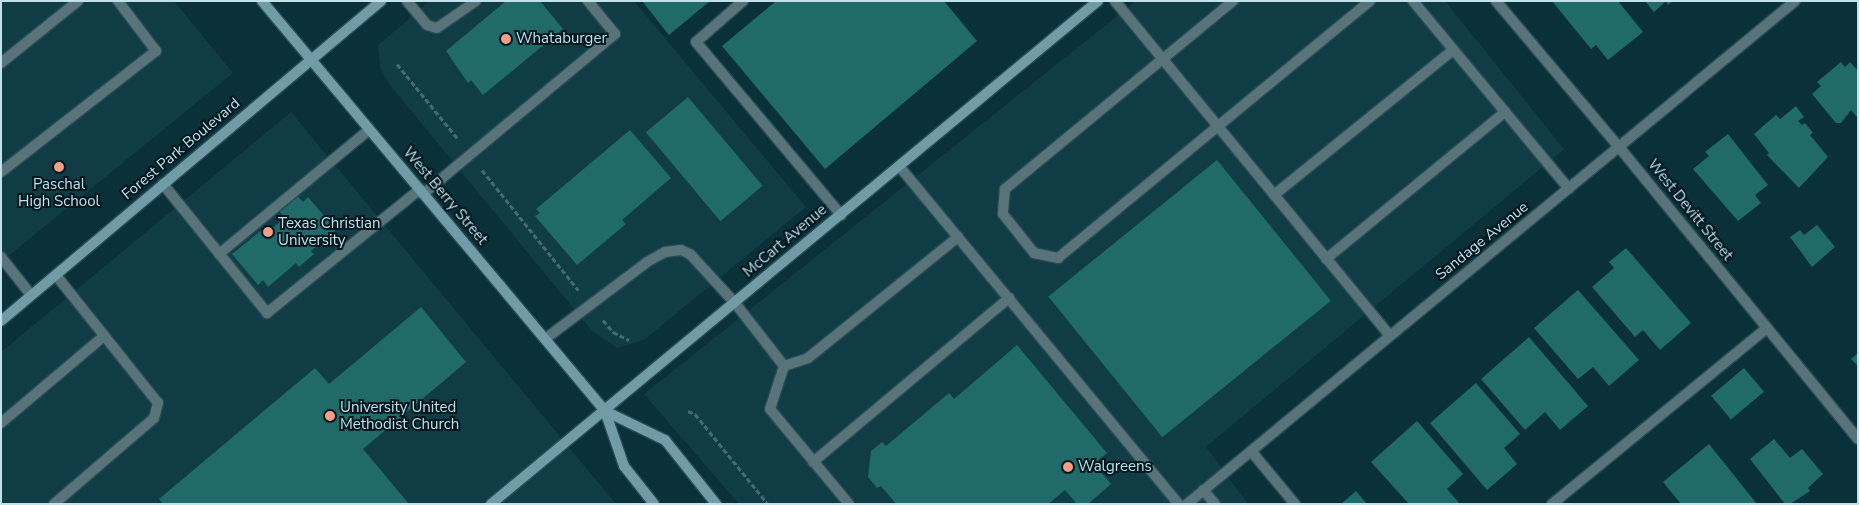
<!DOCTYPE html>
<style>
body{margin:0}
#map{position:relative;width:1859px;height:505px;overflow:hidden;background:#0a3039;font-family:"Nunito Sans",sans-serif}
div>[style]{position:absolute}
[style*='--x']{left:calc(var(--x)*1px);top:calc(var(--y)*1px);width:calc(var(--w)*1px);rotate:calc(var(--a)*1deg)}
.built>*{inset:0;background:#103c46}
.building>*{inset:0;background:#216a6a;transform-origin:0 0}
.path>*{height:3px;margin-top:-1.5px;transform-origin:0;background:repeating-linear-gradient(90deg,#466a74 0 5px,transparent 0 7.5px)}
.roads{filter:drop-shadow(1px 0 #274c55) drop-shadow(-1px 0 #274c55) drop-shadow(0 1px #274c55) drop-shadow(0 -1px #274c55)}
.lane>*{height:10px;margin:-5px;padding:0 5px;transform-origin:5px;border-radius:5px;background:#58737a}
.street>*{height:10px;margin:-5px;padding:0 5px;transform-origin:5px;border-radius:5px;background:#58737a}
.secondary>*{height:10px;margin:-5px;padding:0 5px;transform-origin:5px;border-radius:5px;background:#709ba7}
.dots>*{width:14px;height:14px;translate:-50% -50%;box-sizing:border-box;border:2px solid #00171e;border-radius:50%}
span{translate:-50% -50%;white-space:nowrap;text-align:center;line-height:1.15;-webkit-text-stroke:4px #00171e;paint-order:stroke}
.poi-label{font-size:15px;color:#c1e1eb}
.left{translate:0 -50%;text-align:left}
.street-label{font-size:15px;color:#c1e1eb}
.frame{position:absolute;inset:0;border:2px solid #c1e1eb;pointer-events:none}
</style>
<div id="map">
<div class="built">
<div style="clip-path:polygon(1px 1px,174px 1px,233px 73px,1px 262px)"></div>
<div style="clip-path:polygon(430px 1px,634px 1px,806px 207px,644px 340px,617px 348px,592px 331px,389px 84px,380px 67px,378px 45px)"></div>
<div style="clip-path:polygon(1136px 1px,1445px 1px,1564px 149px,1206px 447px,1248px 504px,739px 504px,644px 394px)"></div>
<div style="clip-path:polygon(291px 112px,616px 504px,1px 504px,1px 352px)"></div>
</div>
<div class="building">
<div style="clip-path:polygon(506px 1px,540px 1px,563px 29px,483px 95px,471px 80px,468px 83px,446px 51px)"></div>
<div style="clip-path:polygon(642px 1px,710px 1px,669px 35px)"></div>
<div style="clip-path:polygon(776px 1px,944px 1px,977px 41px,825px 169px,722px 46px)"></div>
<div style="clip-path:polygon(1552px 1px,1618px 1px,1643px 32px,1608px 60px,1596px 45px,1591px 49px)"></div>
<div style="clip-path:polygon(1645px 1px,1673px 1px,1668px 5px,1666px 1px,1654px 12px)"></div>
<div style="clip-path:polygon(1841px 62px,1845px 67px,1850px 62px,1858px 71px,1858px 118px,1851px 110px,1841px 123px,1836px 123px,1812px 94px,1821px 86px,1817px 82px)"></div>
<div style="left:688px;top:97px;width:116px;height:55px;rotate:50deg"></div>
<div style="clip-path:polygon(1796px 106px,1804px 117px,1798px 121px,1802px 125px,1805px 123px,1813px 133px,1810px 135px,1828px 157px,1799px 188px,1767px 155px,1769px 153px,1754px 134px,1776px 115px,1780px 119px)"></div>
<div style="clip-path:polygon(630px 130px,671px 178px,622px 220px,626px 224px,577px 265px,535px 216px,540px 213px,536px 209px)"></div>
<div style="clip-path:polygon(1728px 134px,1768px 185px,1755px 195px,1761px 203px,1738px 221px,1693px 169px,1709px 156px,1705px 152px)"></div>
<div style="left:1217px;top:160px;width:181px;height:217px;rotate:51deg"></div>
<div style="clip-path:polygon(297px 196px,303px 202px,308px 197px,336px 230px,311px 251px,314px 254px,299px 267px,296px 263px,268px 287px,263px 280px,258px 285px,232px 254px,268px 225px,271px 229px,285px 218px,279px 211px)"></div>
<div style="clip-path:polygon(1817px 225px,1835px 247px,1812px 267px,1790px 237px,1800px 230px,1804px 235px)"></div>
<div style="clip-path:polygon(1626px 248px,1691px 323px,1660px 350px,1643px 330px,1635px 337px,1592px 287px,1614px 268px,1609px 262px)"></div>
<div style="clip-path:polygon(1578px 290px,1639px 360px,1609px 386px,1593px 367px,1578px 379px,1534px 328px)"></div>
<div style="clip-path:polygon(421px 307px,466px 362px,363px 449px,409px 504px,163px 504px,159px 499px,315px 368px,329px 384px)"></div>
<div style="clip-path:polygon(1529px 337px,1588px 406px,1560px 430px,1545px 412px,1525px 430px,1481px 379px)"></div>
<div style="clip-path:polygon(1017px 345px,1107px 453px,1094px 464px,1111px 484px,1088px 504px,1077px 504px,1065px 490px,1048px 504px,896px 504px,881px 486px,877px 488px,868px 477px,871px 451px,882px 442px,886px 446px,949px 393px,954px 399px)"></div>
<div style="clip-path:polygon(1858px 353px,1858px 366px,1851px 359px)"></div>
<div style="left:1744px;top:368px;width:31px;height:43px;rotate:50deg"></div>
<div style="clip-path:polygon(1476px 383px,1520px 434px,1504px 448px,1517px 464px,1487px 490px,1430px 423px)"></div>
<div style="clip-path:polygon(1417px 421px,1463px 474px,1447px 489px,1460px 504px,1409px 504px,1371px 462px)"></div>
<div style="clip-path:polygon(1774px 439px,1790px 458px,1802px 449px,1823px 474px,1808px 488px,1810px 491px,1790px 504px,1785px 504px,1750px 459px)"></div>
<div style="clip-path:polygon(1709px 444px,1757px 504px,1681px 504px,1663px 482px)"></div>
<div style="clip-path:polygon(1356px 491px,1367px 504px,1341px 504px)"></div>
</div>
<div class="path">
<div style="--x:397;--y:64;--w:97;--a:50.9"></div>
<div style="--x:482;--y:170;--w:154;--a:51.3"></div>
<div style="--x:603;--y:320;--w:16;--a:50"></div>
<div style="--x:613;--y:332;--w:18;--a:27"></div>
<div style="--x:688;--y:411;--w:8;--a:23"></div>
<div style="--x:695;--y:414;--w:116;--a:51"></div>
</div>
<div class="roads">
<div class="lane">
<div style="--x:407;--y:1;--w:31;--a:50"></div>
<div style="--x:427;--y:25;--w:10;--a:17"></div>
<div style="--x:437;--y:28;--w:47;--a:-34.7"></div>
<div style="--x:743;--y:1;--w:62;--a:138.9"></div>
<div style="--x:696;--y:42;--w:226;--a:50"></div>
<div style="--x:1115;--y:1;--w:433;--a:50.6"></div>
<div style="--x:1233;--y:1;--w:296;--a:140.5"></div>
<div style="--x:1005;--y:189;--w:25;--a:95"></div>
<div style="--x:1003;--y:214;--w:50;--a:51.5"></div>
<div style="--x:1034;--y:253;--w:25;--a:12"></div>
<div style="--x:1058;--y:258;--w:404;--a:-39.5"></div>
<div style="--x:1413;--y:1;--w:244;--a:50.3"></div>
<div style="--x:1;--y:63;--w:99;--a:-38.8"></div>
<div style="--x:899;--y:166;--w:439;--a:50.4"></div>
<div style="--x:1;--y:172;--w:197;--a:-38"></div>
<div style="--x:156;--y:51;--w:63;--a:-127.2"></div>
<div style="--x:163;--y:184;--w:166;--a:51.1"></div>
<div style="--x:267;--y:313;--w:197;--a:-39"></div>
<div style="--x:423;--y:194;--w:250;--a:-39.8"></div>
<div style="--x:615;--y:34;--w:43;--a:-129.3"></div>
<div style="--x:1274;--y:195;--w:230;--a:-39"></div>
<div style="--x:219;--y:254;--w:195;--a:-39.6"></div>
<div style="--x:1;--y:257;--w:48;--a:51.7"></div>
<div style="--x:1326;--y:259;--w:232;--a:-39.4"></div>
<div style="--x:545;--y:339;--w:128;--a:-37"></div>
<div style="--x:647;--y:262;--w:21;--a:-29"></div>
<div style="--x:665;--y:252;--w:16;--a:-7"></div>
<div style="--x:681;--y:250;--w:10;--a:24"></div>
<div style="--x:690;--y:254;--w:67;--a:47.4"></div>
<div style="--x:735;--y:303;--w:80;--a:52.1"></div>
<div style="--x:784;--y:366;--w:25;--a:-18"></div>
<div style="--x:808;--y:358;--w:193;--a:-38.9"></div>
<div style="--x:784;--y:366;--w:45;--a:108"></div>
<div style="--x:770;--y:409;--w:124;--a:50.3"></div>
<div style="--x:1;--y:423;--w:135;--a:-40.2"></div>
<div style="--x:1251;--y:451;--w:69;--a:50.3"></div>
<div style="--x:813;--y:462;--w:256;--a:-39.9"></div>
<div style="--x:1203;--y:490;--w:18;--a:49"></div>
<div style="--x:54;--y:504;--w:132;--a:-40.7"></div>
<div style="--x:154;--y:418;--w:16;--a:-75"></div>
<div style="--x:158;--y:403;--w:164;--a:-128.6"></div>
<div style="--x:1552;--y:504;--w:278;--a:-39.3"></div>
</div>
<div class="street">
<div style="--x:1496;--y:1;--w:191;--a:49.9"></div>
<div style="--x:1619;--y:147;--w:377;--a:50.7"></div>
<div style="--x:1187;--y:504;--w:789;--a:-39.6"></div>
</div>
<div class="secondary">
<div style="--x:262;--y:1;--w:535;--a:50.08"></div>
<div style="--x:605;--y:411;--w:58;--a:70.9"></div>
<div style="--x:624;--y:466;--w:48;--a:51.7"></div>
<div style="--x:1;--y:321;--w:497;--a:-40.1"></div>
<div style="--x:605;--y:411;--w:67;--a:25.8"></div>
<div style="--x:665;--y:440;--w:82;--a:51.4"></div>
<div style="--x:491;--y:504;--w:788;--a:-39.65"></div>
</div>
</div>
<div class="dots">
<div style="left:506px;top:39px;background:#f49e87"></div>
<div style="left:59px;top:167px;background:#f49e87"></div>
<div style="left:268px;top:232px;background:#f49e87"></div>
<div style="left:330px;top:416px;background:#f49e87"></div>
<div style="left:1068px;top:467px;background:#f49e87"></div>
</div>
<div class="poi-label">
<span class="left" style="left:516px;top:39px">Whataburger</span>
<span style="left:59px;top:193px">Paschal<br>High School</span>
<span class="left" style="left:278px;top:232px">Texas Christian<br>University</span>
<span class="left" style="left:340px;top:416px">University United<br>Methodist Church</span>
<span class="left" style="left:1078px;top:467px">Walgreens</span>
</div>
<div class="street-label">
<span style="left:181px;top:149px;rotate:-40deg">Forest Park Boulevard</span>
<span style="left:445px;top:196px;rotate:50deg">West Berry Street</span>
<span style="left:1690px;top:210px;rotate:51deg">West Devitt Street</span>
<span style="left:785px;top:241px;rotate:-40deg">McCart Avenue</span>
<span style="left:1482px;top:241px;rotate:-39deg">Sandage Avenue</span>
</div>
<div class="frame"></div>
</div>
